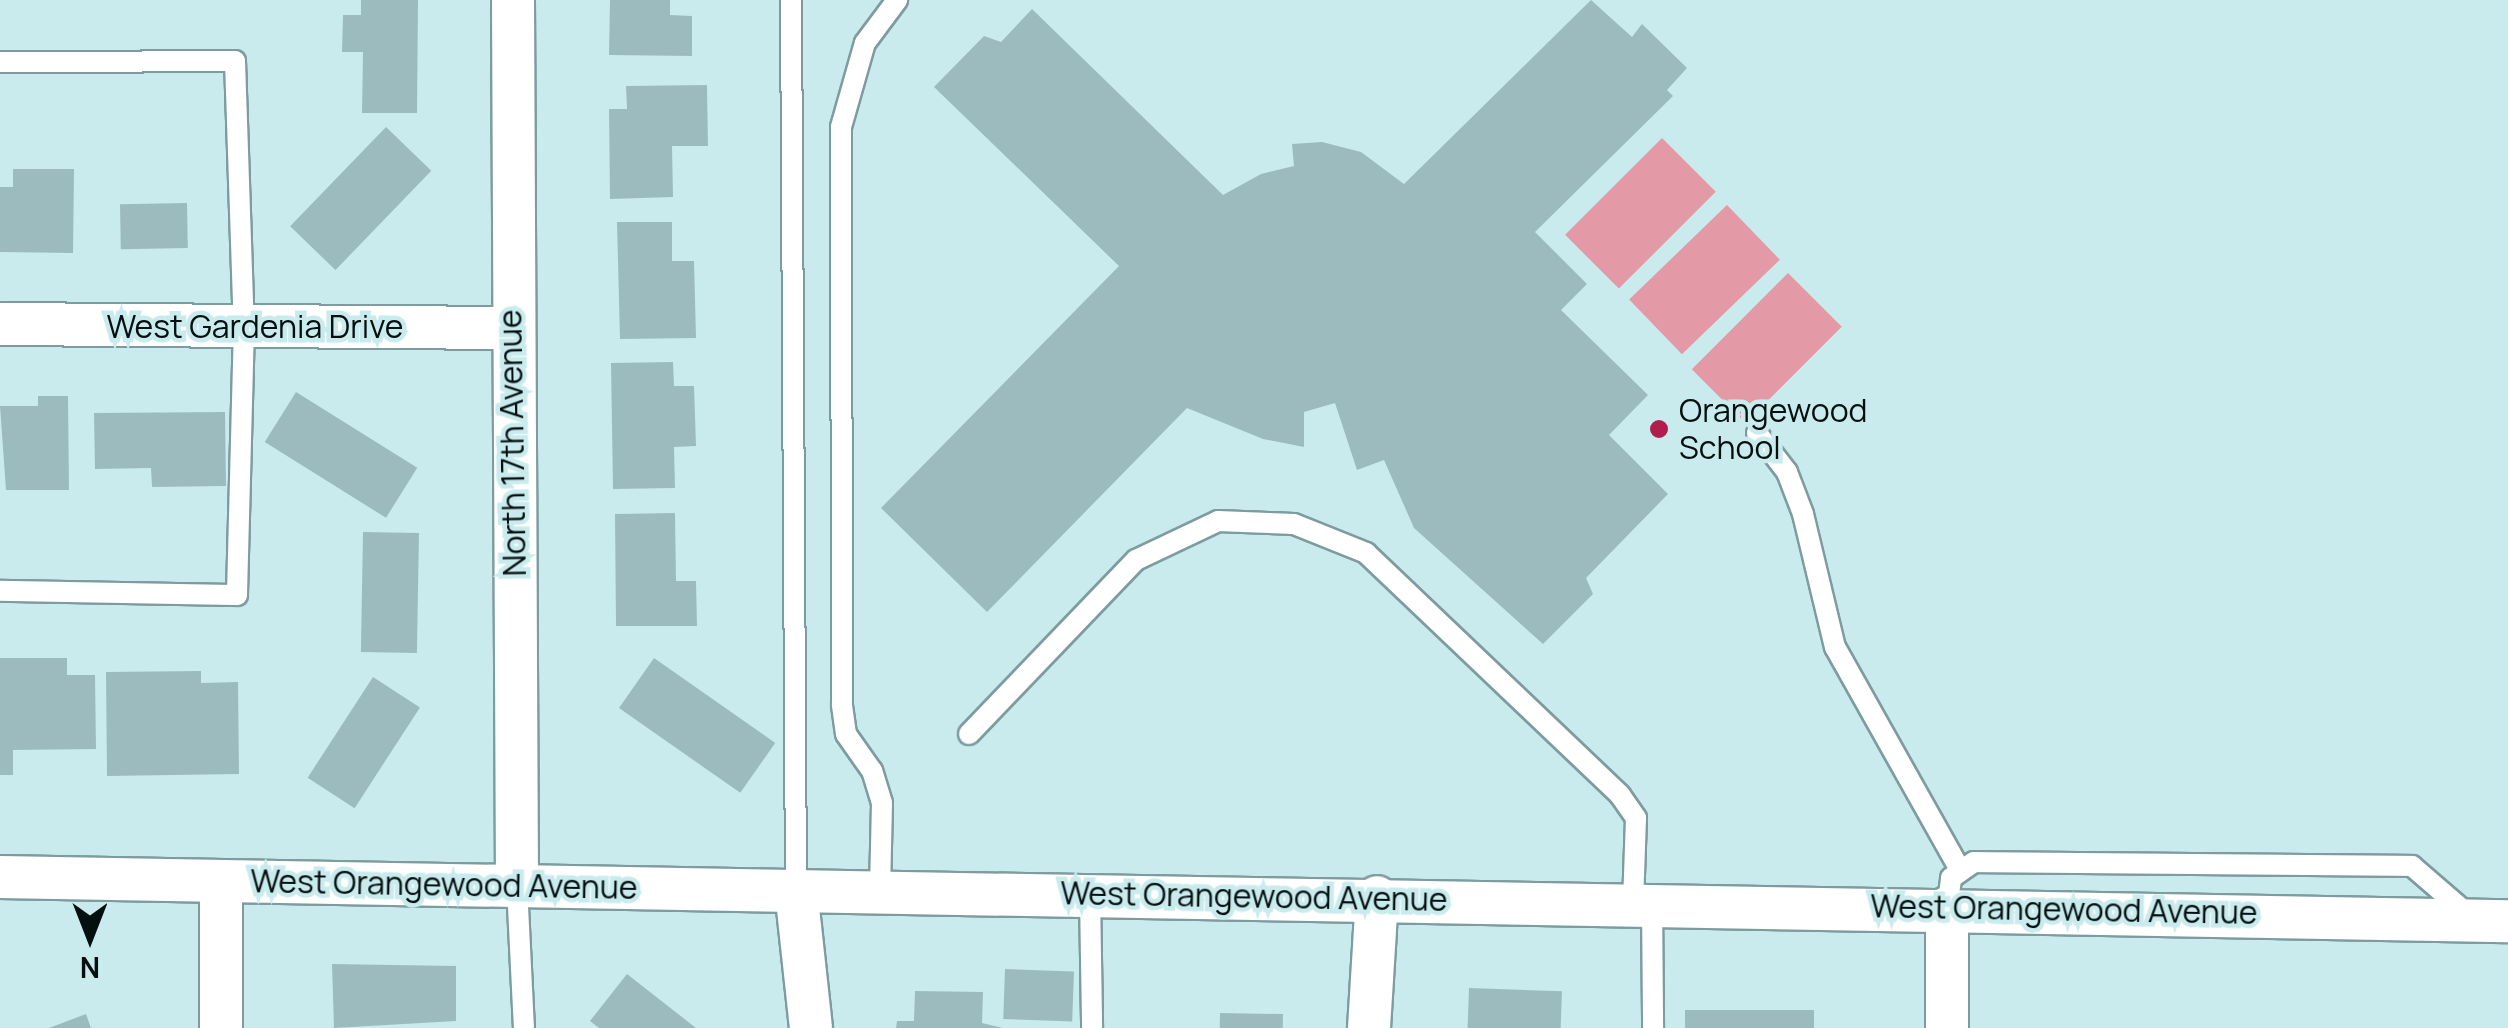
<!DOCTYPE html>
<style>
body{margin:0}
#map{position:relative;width:2508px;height:1028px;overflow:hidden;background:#caebed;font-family:Manrope,sans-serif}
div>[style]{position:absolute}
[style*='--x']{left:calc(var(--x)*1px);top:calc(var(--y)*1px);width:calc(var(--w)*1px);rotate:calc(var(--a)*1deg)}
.green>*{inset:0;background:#e399a6;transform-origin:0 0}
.building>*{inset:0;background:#9cbbbe;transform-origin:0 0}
.roads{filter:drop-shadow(2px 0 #7e9c9f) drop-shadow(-2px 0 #7e9c9f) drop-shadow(0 2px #7e9c9f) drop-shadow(0 -2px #7e9c9f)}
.service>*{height:20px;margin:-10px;padding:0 10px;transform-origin:10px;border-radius:10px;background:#fff}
.minor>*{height:42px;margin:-21px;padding:0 21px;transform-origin:21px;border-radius:21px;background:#fff}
.dots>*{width:28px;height:28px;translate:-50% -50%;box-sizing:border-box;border:5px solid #caebed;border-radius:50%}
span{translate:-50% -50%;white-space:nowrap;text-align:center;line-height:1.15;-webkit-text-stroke:9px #caebed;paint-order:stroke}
.street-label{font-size:32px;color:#040f10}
.poi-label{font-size:32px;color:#040f10}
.left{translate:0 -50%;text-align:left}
.north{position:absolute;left:40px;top:888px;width:100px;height:100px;-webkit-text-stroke:8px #caebed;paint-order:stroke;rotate:180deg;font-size:28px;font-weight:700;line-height:40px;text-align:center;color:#040f10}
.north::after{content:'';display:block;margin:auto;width:35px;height:45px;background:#040f10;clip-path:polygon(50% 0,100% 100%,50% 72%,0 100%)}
</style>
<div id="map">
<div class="green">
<div style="left:1662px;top:138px;width:76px;height:137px;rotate:45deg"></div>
<div style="left:1727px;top:205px;width:76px;height:136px;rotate:46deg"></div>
<div style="left:1788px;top:273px;width:76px;height:136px;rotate:45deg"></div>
</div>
<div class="building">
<div style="clip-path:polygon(361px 0,418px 0,417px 113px,362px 113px,363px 52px,342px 52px,343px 15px,361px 15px)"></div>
<div style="clip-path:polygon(610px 0,670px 0,670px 15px,692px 16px,692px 56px,609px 55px)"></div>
<div style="clip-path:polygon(1591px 0,1632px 37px,1642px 24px,1687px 68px,1667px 90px,1673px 96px,1535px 232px,1587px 284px,1561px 310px,1648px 395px,1609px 435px,1668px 494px,1586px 578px,1593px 594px,1543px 644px,1414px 528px,1384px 460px,1357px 470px,1335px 403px,1304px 412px,1304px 447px,1263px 439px,1187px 408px,987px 612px,881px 508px,1119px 266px,934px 87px,984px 36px,1001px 42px,1032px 9px,1223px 195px,1261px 174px,1294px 166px,1292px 144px,1322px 142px,1361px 152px,1404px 184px)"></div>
<div style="clip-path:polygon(707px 85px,708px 146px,672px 146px,673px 197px,610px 199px,609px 109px,627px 109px,626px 86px)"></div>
<div style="left:386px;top:127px;width:63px;height:138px;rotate:44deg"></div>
<div style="clip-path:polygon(13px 169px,74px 169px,73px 253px,0 252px,0 187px,13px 187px)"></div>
<div style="left:187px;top:203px;width:45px;height:67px;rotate:89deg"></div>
<div style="clip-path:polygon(617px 222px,672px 222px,672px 261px,694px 261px,696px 338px,620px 339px)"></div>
<div style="clip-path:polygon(673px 362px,674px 386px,694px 386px,696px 446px,674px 447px,675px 488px,613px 489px,611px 363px)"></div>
<div style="left:296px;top:392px;width:143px;height:59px;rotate:32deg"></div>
<div style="clip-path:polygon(38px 396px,68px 396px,69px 490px,6px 490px,0 406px,38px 406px)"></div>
<div style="clip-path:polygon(225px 412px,226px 486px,152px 487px,151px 468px,95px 469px,94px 413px)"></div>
<div style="clip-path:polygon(675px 513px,676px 581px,696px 581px,697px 626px,616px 626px,615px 514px)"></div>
<div style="left:363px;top:532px;width:56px;height:120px;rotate:1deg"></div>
<div style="clip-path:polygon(0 658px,67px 658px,67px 675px,95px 675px,96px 749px,13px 750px,13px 775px,0 775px)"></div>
<div style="left:654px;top:658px;width:148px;height:61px;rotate:35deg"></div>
<div style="clip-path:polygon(201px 671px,201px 683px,238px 682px,239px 774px,107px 776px,106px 672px)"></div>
<div style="left:373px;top:677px;width:56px;height:120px;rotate:33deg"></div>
<div style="clip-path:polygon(332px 964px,456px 966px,456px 1021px,334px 1028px)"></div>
<div style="left:1005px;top:969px;width:69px;height:50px;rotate:2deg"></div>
<div style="clip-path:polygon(627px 974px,696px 1028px,599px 1028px,590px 1021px)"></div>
<div style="left:1469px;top:988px;width:93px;height:40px;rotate:2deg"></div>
<div style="clip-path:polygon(915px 991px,983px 992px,982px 1023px,1003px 1028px,896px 1028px,897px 1021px,914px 1021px)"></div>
<div style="left:1814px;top:1010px;width:18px;height:129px;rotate:90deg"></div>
<div style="left:1220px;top:1013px;width:63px;height:15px;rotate:1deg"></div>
<div style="clip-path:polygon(86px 1014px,91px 1028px,49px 1028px)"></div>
</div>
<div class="roads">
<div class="service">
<div style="--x:791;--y:0;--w:890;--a:89.68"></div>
<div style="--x:0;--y:62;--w:235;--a:-0.2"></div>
<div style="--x:235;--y:61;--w:265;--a:88.1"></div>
<div style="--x:244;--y:326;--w:269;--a:91.5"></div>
<div style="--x:237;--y:595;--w:237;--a:-179"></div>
<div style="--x:1757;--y:433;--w:49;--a:52.4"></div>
<div style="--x:1787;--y:472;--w:45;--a:69.1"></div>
<div style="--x:1803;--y:514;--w:137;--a:76.5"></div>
<div style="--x:1835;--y:647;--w:253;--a:60.7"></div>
<div style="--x:969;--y:734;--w:241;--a:-46.2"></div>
<div style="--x:1136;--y:560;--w:91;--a:-25.4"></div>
<div style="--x:1218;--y:521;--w:76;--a:2.3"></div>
<div style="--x:1294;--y:524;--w:78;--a:21.9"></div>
<div style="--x:1366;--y:553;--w:351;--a:43.6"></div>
<div style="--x:1620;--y:795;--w:28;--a:55"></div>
<div style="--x:1636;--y:818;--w:84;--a:92"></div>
<div style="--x:517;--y:886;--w:142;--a:87.2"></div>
<div style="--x:880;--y:891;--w:88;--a:-88.7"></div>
<div style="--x:882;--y:803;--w:34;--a:-107"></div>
<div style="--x:872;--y:771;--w:45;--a:-125.1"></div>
<div style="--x:846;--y:734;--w:30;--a:-98"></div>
<div style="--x:842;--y:704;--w:577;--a:-90.1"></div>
<div style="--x:841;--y:127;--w:87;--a:-74.1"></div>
<div style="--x:865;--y:43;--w:54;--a:-53.3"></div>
<div style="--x:1090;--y:894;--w:134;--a:89.1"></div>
<div style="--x:1652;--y:902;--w:126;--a:89.5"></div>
<div style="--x:1947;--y:908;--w:30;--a:-82"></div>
<div style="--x:1951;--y:878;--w:28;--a:-35"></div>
<div style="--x:1974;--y:862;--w:438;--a:0.5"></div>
<div style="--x:2412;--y:866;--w:77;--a:40.8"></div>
</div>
<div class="minor">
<div style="--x:513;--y:0;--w:886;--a:89.74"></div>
<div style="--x:0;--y:324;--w:510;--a:0.45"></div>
<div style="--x:0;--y:877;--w:2508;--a:1.01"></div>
<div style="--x:796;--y:890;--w:139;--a:83.8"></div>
<div style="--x:1947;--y:908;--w:120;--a:90"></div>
<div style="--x:221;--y:1028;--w:147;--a:-90"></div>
<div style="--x:1369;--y:1028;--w:131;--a:-86.5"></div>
</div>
</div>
<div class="dots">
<div style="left:1659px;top:429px;background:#af1e4f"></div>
</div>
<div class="street-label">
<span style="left:255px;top:326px">West Gardenia Drive</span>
<span style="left:512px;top:443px;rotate:-91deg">North 17th Avenue</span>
<span style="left:444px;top:884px;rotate:1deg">West Orangewood Avenue</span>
<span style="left:1254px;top:896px;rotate:1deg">West Orangewood Avenue</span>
<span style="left:2064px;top:909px;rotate:1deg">West Orangewood Avenue</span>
</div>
<div class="poi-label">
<span class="left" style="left:1679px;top:429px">Orangewood<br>School</span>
</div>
<div class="north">N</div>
</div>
